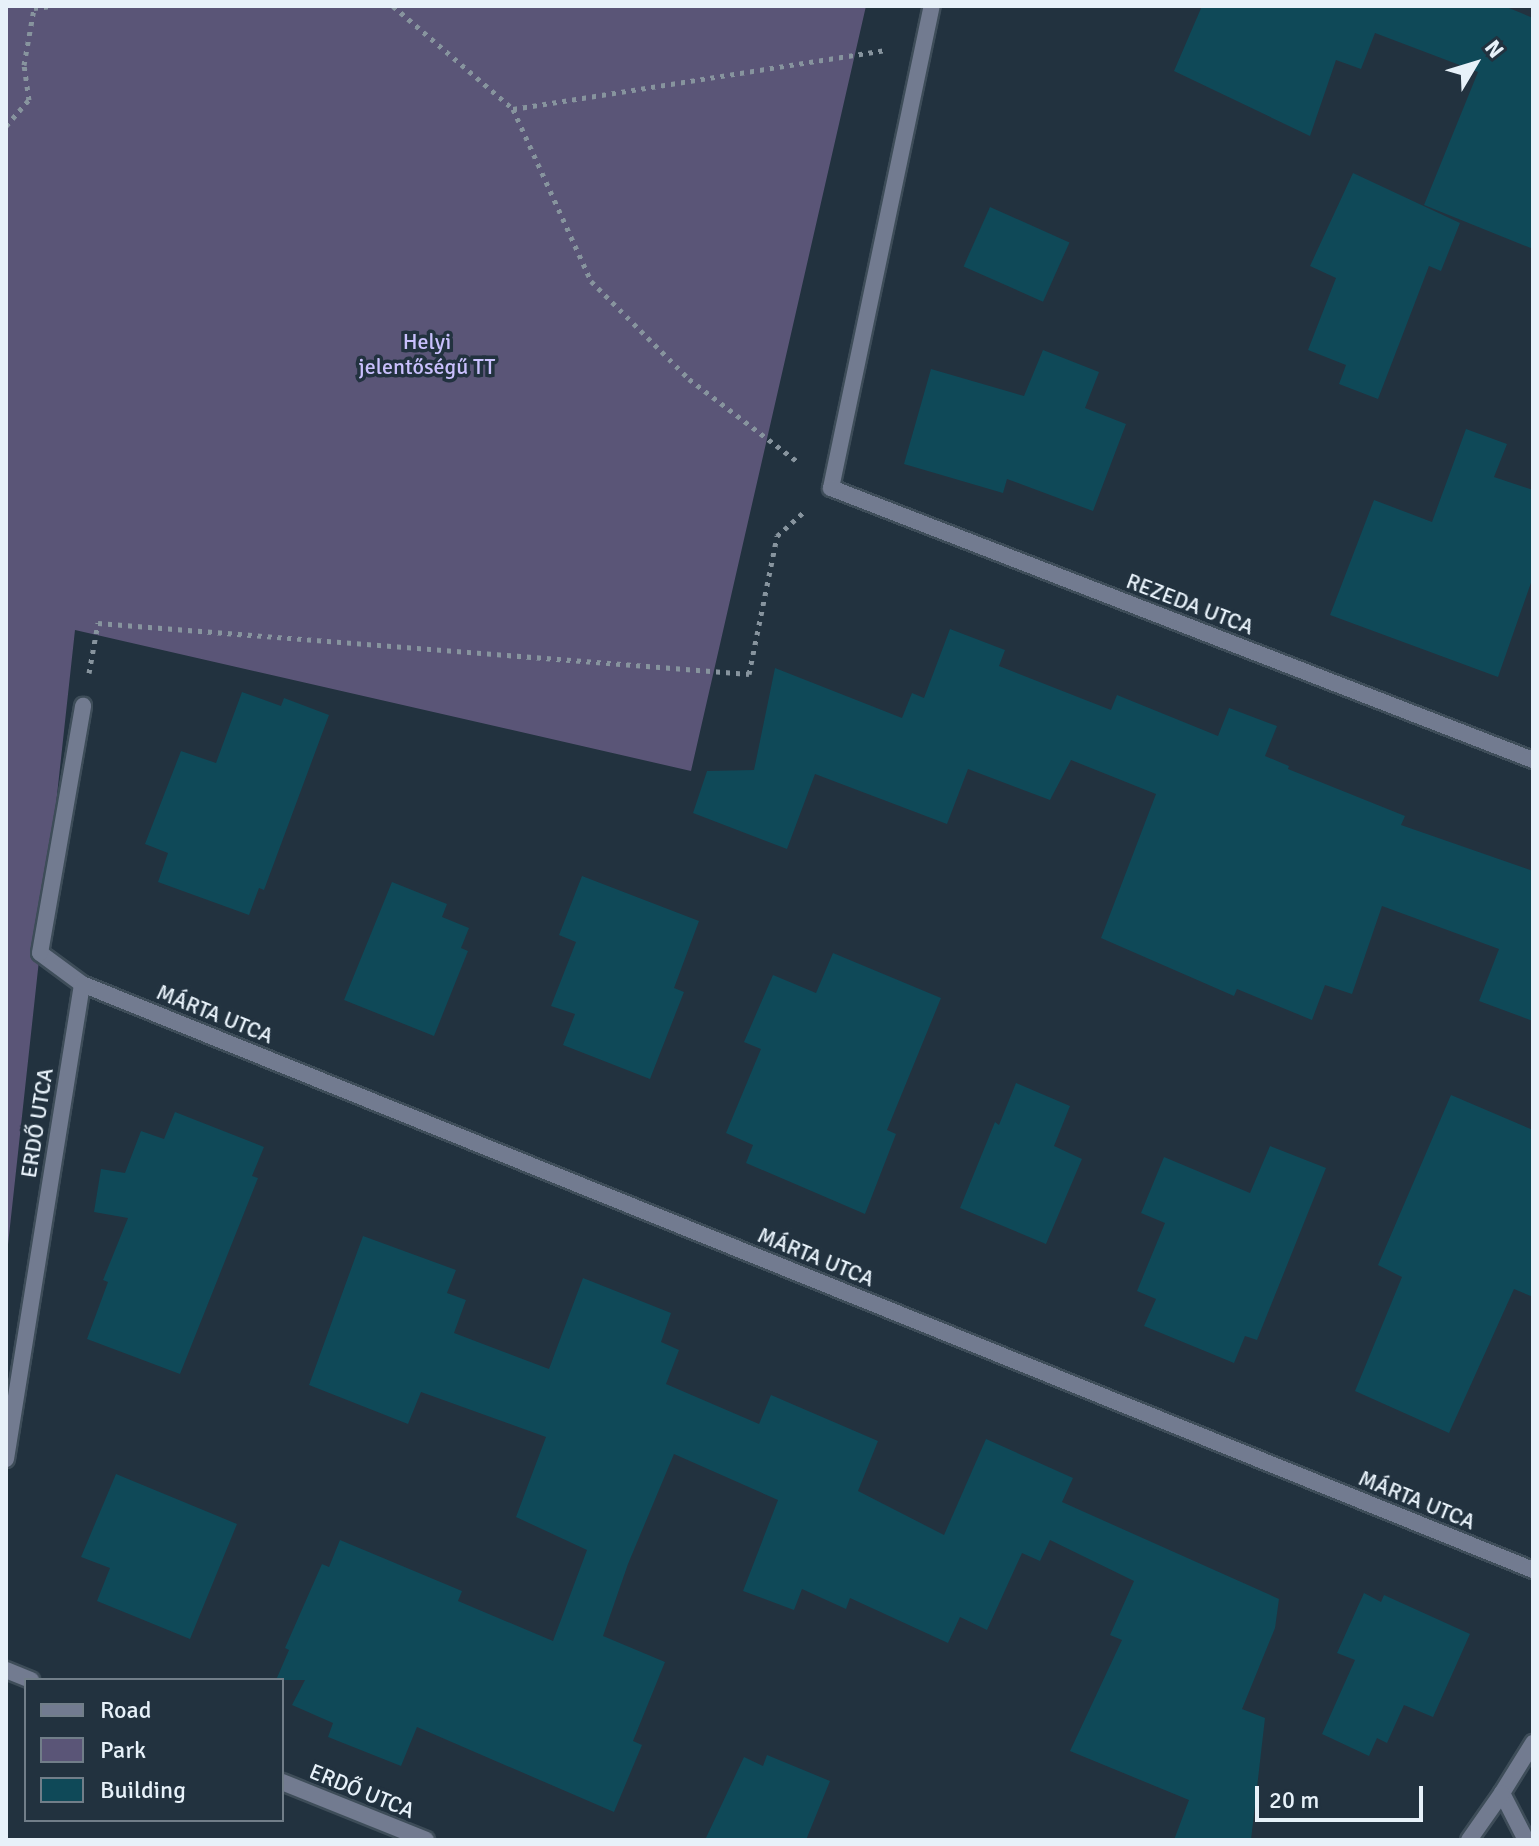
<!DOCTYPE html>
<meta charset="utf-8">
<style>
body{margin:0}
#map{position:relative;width:1539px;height:1846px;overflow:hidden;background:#22323f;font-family:Signika,sans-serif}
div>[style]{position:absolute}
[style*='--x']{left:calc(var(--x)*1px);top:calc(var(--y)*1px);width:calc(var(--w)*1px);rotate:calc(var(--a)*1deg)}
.green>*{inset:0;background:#5a5577}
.building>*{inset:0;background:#0f4958;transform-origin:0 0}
.path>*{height:5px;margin-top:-2.5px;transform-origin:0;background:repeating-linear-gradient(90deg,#87949e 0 4px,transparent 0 10px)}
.roads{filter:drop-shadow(2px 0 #3e4d59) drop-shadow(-2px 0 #3e4d59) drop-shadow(0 2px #3e4d59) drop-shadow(0 -2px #3e4d59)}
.service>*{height:16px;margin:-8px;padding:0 8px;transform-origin:8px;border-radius:8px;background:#727b90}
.minor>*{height:16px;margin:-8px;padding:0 8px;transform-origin:8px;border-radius:8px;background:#727b90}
span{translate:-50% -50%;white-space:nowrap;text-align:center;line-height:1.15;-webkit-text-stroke:7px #22323f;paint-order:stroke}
.park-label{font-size:22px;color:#c9c0fd}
.street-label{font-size:22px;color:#e7f1f9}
.frame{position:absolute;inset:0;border:8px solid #e7f1f9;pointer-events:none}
.legend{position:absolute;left:24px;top:1678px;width:260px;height:144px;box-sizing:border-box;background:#22323f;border:2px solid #717e89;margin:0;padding:10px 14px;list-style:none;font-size:24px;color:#e7f1f9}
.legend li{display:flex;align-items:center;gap:16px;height:40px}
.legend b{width:40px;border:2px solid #717e89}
.north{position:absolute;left:1435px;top:24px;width:80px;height:80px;-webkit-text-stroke:6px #22323f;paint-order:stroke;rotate:52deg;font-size:22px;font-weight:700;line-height:32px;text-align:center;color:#e7f1f9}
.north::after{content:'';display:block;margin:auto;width:28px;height:36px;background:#e7f1f9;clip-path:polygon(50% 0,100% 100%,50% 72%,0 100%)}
.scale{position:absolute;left:1255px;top:1786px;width:168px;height:36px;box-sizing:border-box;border:4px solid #e7f1f9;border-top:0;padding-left:10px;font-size:24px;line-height:28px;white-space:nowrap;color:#e7f1f9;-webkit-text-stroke:6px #22323f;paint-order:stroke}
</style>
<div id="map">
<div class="green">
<div style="clip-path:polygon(6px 6px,866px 6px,691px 771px,75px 630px,6px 1263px)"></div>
</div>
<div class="building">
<div style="clip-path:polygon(1202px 6px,1504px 6px,1533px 18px,1533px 249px,1424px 205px,1478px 72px,1375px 33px,1361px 69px,1336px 60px,1310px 136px,1174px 71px)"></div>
<div style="clip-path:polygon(1353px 173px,1460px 223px,1441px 271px,1429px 266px,1378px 399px,1339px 384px,1346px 365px,1308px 350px,1336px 278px,1310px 266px)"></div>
<div style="left:990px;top:207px;width:87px;height:65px;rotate:24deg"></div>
<div style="clip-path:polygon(1043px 350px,1099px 372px,1085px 408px,1126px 424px,1093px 511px,1007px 479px,1003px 493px,904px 464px,931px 369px,1024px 396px)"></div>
<div style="clip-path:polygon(1466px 429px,1507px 444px,1494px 477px,1533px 490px,1533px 577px,1498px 677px,1330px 615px,1374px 500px,1432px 522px)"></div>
<div style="clip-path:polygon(950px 629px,1005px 650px,999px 666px,1111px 710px,1117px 695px,1218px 736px,1229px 708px,1277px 726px,1265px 756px,1289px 766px,1288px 769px,1405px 816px,1401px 825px,1533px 871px,1533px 1021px,1479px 1001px,1499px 949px,1382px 906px,1352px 994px,1325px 985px,1312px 1020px,1237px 989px,1234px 996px,1101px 938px,1156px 794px,1071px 760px,1050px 800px,968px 769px,947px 824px,815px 774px,787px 849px,693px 813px,707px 771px,754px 770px,775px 668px,902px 718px,912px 693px,924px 698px)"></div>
<div style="clip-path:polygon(242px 692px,281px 706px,284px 698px,329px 715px,264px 890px,259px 888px,249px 915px,158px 882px,168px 853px,145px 844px,181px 751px,216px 763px)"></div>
<div style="clip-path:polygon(582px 876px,699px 921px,674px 988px,684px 992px,650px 1079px,563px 1045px,575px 1014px,551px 1006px,576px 942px,559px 935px)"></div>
<div style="clip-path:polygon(392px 882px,447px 904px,442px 917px,469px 928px,461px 948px,468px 951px,434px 1036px,344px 1000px)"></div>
<div style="clip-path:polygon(833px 953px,941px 998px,887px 1130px,896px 1134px,865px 1214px,746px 1163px,753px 1145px,726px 1133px,761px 1049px,744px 1042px,773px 975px,816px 993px)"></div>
<div style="clip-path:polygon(1016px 1083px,1070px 1106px,1054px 1146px,1082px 1159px,1046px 1244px,960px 1208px,995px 1122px,999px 1125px)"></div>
<div style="clip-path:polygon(1451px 1095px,1533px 1130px,1533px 1297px,1514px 1289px,1449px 1433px,1355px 1391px,1402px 1277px,1378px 1265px)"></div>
<div style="clip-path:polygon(175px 1112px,264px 1147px,252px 1176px,258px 1178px,180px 1374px,87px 1339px,108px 1282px,103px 1280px,128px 1218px,94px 1212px,101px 1169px,125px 1173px,141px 1131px,164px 1139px)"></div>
<div style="clip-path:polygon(1270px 1146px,1326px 1168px,1257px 1340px,1245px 1336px,1234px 1363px,1144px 1326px,1156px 1299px,1137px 1291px,1165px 1223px,1141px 1213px,1164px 1157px,1250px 1193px)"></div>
<div style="clip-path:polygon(363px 1236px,456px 1270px,447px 1293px,466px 1300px,454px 1333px,549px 1369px,583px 1278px,671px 1313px,661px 1342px,679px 1350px,666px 1384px,759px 1424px,771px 1395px,878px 1441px,858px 1491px,944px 1535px,986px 1439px,1073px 1478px,1062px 1502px,1279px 1599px,1275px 1628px,1242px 1709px,1265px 1718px,1251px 1840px,1174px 1840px,1189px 1800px,1070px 1751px,1122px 1640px,1110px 1635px,1134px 1581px,1050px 1540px,1040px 1561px,1022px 1553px,987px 1630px,960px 1617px,948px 1643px,850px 1598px,846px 1609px,802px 1589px,794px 1610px,743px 1591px,778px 1500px,674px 1454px,628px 1564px,603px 1636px,665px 1662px,633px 1741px,642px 1745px,614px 1812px,417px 1727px,401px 1766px,328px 1737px,333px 1723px,292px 1705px,305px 1680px,276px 1680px,289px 1650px,285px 1648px,322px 1564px,329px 1567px,340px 1540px,462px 1591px,458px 1601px,553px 1641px,587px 1550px,516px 1517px,546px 1437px,421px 1392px,408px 1424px,309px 1385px)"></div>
<div style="clip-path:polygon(116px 1474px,237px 1524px,190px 1639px,97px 1601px,110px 1568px,81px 1557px)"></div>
<div style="clip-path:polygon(1364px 1593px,1381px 1602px,1384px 1595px,1470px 1634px,1433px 1717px,1404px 1705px,1387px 1743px,1377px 1738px,1369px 1756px,1322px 1734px,1355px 1660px,1337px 1653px)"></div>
<div style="clip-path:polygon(767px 1755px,830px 1781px,806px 1840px,705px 1840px,744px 1757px,763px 1766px)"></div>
</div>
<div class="path">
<div style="--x:393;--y:6;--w:158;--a:40.6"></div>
<div style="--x:513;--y:109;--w:189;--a:65.6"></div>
<div style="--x:591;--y:281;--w:139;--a:45"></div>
<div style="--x:689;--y:379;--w:137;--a:37.3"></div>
<div style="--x:513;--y:109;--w:376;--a:-9"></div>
<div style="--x:6;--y:126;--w:35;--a:-49"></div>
<div style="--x:29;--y:100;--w:35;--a:-98"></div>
<div style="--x:24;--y:65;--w:58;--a:-80"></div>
<div style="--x:34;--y:8;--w:18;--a:-6"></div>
<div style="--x:89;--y:673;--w:51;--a:-79.8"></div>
<div style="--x:98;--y:623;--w:653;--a:4.48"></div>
<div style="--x:749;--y:674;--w:141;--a:-78.5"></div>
<div style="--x:777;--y:536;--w:38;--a:-42"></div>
</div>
<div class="roads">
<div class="service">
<div style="--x:831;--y:488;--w:492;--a:-78.2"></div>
<div style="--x:82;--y:984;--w:52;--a:-143.6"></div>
<div style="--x:40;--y:953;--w:251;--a:-80.1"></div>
<div style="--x:1526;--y:1840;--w:53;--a:-117.1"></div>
<div style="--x:1502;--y:1793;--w:59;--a:-58.2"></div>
</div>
<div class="minor">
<div style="--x:831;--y:488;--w:753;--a:21.18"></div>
<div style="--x:6;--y:1459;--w:481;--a:-80.9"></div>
<div style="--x:82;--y:984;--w:1565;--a:21.99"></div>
<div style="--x:6;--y:1670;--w:27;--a:22"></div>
<div style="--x:282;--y:1782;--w:155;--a:21.9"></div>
<div style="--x:1469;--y:1840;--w:57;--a:-54.9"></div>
</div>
</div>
<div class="park-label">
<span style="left:427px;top:354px">Helyi<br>jelentőségű TT</span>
</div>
<div class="street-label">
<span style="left:1190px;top:604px;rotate:21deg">REZEDA UTCA</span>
<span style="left:215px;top:1014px;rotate:22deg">MÁRTA UTCA</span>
<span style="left:37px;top:1123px;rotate:-81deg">ERDŐ UTCA</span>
<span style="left:816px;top:1257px;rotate:22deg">MÁRTA UTCA</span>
<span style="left:1417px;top:1500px;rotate:22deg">MÁRTA UTCA</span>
<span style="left:362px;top:1791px;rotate:22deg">ERDŐ UTCA</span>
</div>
<div class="frame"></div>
<ul class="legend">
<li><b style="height:10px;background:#727b90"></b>Road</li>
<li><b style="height:22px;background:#5a5577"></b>Park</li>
<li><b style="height:22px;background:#0f4958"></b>Building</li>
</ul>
<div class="north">N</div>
<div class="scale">20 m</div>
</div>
